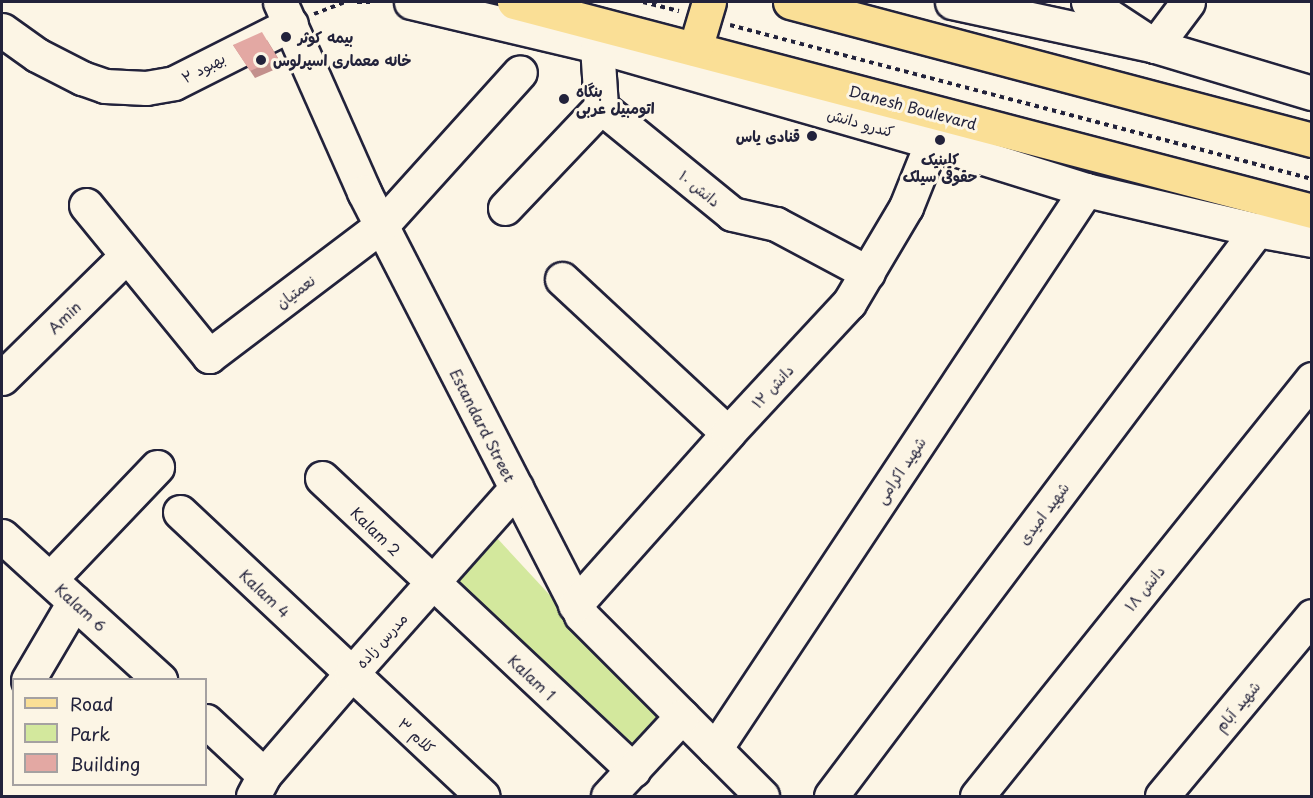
<!DOCTYPE html>
<meta charset="utf-8">
<style>
body{margin:0}
#map{position:relative;width:1313px;height:798px;overflow:hidden;background:#fcf5e5;font-family:"Playpen Sans","Playpen Sans Arabic",sans-serif}
div>[style]{position:absolute}
[style*='--x']{left:calc(var(--x)*1px);top:calc(var(--y)*1px);width:calc(var(--w)*1px);rotate:calc(var(--a)*1deg)}
.green>*{inset:0;background:#d3e89d}
.path>*{height:4px;margin-top:-2px;transform-origin:0;background:repeating-linear-gradient(90deg,#22223b 0 4.5px,transparent 0 9px)}
.roads{filter:drop-shadow(2px 0 #22223b) drop-shadow(-2px 0 #22223b) drop-shadow(0 2px #22223b) drop-shadow(0 -2px #22223b)}
.minor>*{height:33px;margin:-16.5px;padding:0 16.5px;transform-origin:16.5px;border-radius:16.5px;background:#fcf5e5}
.major>*{height:33px;margin:-16.5px;padding:0 16.5px;transform-origin:16.5px;border-radius:16.5px;background:#fadf96}
.wall>*{inset:0;background:#c3908c}
.building>*{inset:0;background:#e3a8a3}
.dots>*{width:16px;height:16px;translate:-50% -50%;box-sizing:border-box;border:3px solid #fcf5e5;border-radius:50%}
span{translate:-50% -50%;white-space:nowrap;text-align:center;line-height:1.15;-webkit-text-stroke:6px #fcf5e5;paint-order:stroke}
.poi-label{font-size:15px;color:#22223b;font-weight:700}
.left{translate:0 -50%;text-align:left}
.right{translate:-100% -50%;text-align:right}
.street-label{font-size:15px;color:#22223b}
.frame{position:absolute;inset:0;border:3px solid #22223b;pointer-events:none}
.legend{position:absolute;left:12px;top:678px;width:195px;height:108px;box-sizing:border-box;background:#fcf5e5;border:2px solid #a5a1a1;margin:0;padding:8px 10px;list-style:none;font-size:18px;color:#22223b}
.legend li{display:flex;align-items:center;gap:12px;height:30px}
.legend b{width:30px;border:2px solid #a5a1a1}
</style>
<div id="map">
<div class="green">
<div style="clip-path:polygon(496px 537px,660px 714px,623px 754px,448px 591px)"></div>
</div>
<div class="path">
<div style="--x:357;--y:2;--w:13;--a:0"></div>
<div style="--x:643;--y:2;--w:37;--a:14"></div>
<div style="--x:314;--y:14;--w:33;--a:-21"></div>
<div style="--x:730;--y:25;--w:602;--a:14.82"></div>
</div>
<div class="roads">
<div class="minor">
<div style="--x:280;--y:2;--w:208;--a:66.1"></div>
<div style="--x:364;--y:192;--w:475;--a:62.8"></div>
<div style="--x:581;--y:615;--w:256;--a:45"></div>
<div style="--x:411;--y:2;--w:191;--a:13.3"></div>
<div style="--x:597;--y:46;--w:348;--a:16"></div>
<div style="--x:932;--y:142;--w:161;--a:17.3"></div>
<div style="--x:1086;--y:190;--w:176;--a:13.2"></div>
<div style="--x:1257;--y:230;--w:56;--a:10.3"></div>
<div style="--x:952;--y:2;--w:208;--a:12.2"></div>
<div style="--x:1155;--y:46;--w:164;--a:16.7"></div>
<div style="--x:1088;--y:2;--w:80;--a:33.3"></div>
<div style="--x:1155;--y:46;--w:55;--a:-53.1"></div>
<div style="--x:2;--y:30;--w:43;--a:35.5"></div>
<div style="--x:37;--y:55;--w:51;--a:27.1"></div>
<div style="--x:82;--y:78;--w:24;--a:19"></div>
<div style="--x:105;--y:86;--w:41;--a:2.8"></div>
<div style="--x:146;--y:88;--w:28;--a:-10"></div>
<div style="--x:174;--y:83;--w:131;--a:-26.8"></div>
<div style="--x:597;--y:46;--w:61;--a:86.2"></div>
<div style="--x:601;--y:107;--w:169;--a:39.2"></div>
<div style="--x:732;--y:214;--w:45;--a:12.8"></div>
<div style="--x:776;--y:224;--w:104;--a:28"></div>
<div style="--x:86;--y:205;--w:195;--a:50.8"></div>
<div style="--x:209;--y:356;--w:216;--a:-37.1"></div>
<div style="--x:381;--y:226;--w:207;--a:-47.9"></div>
<div style="--x:505;--y:208;--w:139;--a:-46.5"></div>
<div style="--x:562;--y:279;--w:226;--a:42.9"></div>
<div style="--x:2;--y:378;--w:174;--a:-44.5"></div>
<div style="--x:322;--y:478;--w:427;--a:43.2"></div>
<div style="--x:180;--y:512;--w:415;--a:43.2"></div>
<div style="--x:2;--y:536;--w:214;--a:42.3"></div>
<div style="--x:50;--y:579;--w:155;--a:-46.3"></div>
<div style="--x:575;--y:605;--w:230;--a:-48.3"></div>
<div style="--x:728;--y:433;--w:178;--a:-47.1"></div>
<div style="--x:849;--y:303;--w:112;--a:-59.3"></div>
<div style="--x:906;--y:207;--w:70;--a:-68.2"></div>
<div style="--x:28;--y:680;--w:91;--a:-59.5"></div>
<div style="--x:206;--y:721;--w:79;--a:43"></div>
<div style="--x:715;--y:749;--w:671;--a:-56.43"></div>
<div style="--x:253;--y:796;--w:24;--a:-62"></div>
<div style="--x:264;--y:775;--w:133;--a:-49.3"></div>
<div style="--x:351;--y:674;--w:249;--a:-48.4"></div>
<div style="--x:608;--y:796;--w:109;--a:-47.2"></div>
<div style="--x:831;--y:796;--w:708;--a:-53.03"></div>
<div style="--x:977;--y:796;--w:535;--a:-51.22"></div>
<div style="--x:1162;--y:796;--w:234;--a:-50.2"></div>
</div>
<div class="major">
<div style="--x:514;--y:2;--w:825;--a:14.68"></div>
<div style="--x:790;--y:2;--w:540;--a:14.81"></div>
<div style="--x:695;--y:49;--w:49;--a:-73.4"></div>
</div>
</div>
<div class="wall">
<div style="clip-path:polygon(267px 40px,283px 66px,255px 78px,233px 45px)"></div>
</div>
<div class="building">
<div style="clip-path:polygon(262px 32px,278px 59px,250px 71px,233px 45px)"></div>
</div>
<div class="dots">
<div style="left:286px;top:37px;background:#22223b"></div>
<div style="left:261px;top:60px;background:#22223b"></div>
<div style="left:564px;top:99px;background:#22223b"></div>
<div style="left:812px;top:136px;background:#22223b"></div>
<div style="left:940px;top:140px;background:#22223b"></div>
</div>
<div class="poi-label">
<span class="left" style="left:298px;top:37px">بیمه کوثر</span>
<span class="left" style="left:273px;top:60px">خانه معماری اسپرلوس</span>
<span class="left" style="left:576px;top:99px">بنگاه<br>اتومبیل عربی</span>
<span class="right" style="left:800px;top:136px">قنادی یاس</span>
<span style="left:940px;top:167px">کلینیک<br>حقوقی سیلک</span>
</div>
<div class="street-label">
<span style="left:203px;top:67px;rotate:-28deg">بهبود ۲</span>
<span style="left:913px;top:107px;rotate:15deg">Danesh Boulevard</span>
<span style="left:861px;top:122px;rotate:16deg">کندرو دانش</span>
<span style="left:700px;top:188px;rotate:39deg">دانش ۱۰</span>
<span style="left:295px;top:291px;rotate:-37deg">نعمتیان</span>
<span style="left:64px;top:317px;rotate:-44deg">Amin</span>
<span style="left:772px;top:386px;rotate:-47deg">دانش ۱۲</span>
<span style="left:483px;top:425px;rotate:63deg">Estandard Street</span>
<span style="left:900px;top:470px;rotate:-56deg">شهید اکرامی</span>
<span style="left:1043px;top:513px;rotate:-53deg">شهید امیدی</span>
<span style="left:376px;top:531px;rotate:44deg">Kalam 2</span>
<span style="left:1144px;top:588px;rotate:-51deg">دانش ۱۸</span>
<span style="left:265px;top:593px;rotate:43deg">Kalam 4</span>
<span style="left:81px;top:607px;rotate:42deg">Kalam 6</span>
<span style="left:381px;top:640px;rotate:-48deg">مدرس زاده</span>
<span style="left:532px;top:677px;rotate:43deg">Kalam 1</span>
<span style="left:1237px;top:706px;rotate:-50deg">شهید آبام</span>
<span style="left:417px;top:735px;rotate:43deg">کلام ۳</span>
</div>
<div class="frame"></div>
<ul class="legend">
<li><b style="height:8px;background:#fadf96"></b>Road</li>
<li><b style="height:16px;background:#d3e89d"></b>Park</li>
<li><b style="height:16px;background:#e3a8a3"></b>Building</li>
</ul>
</div>
